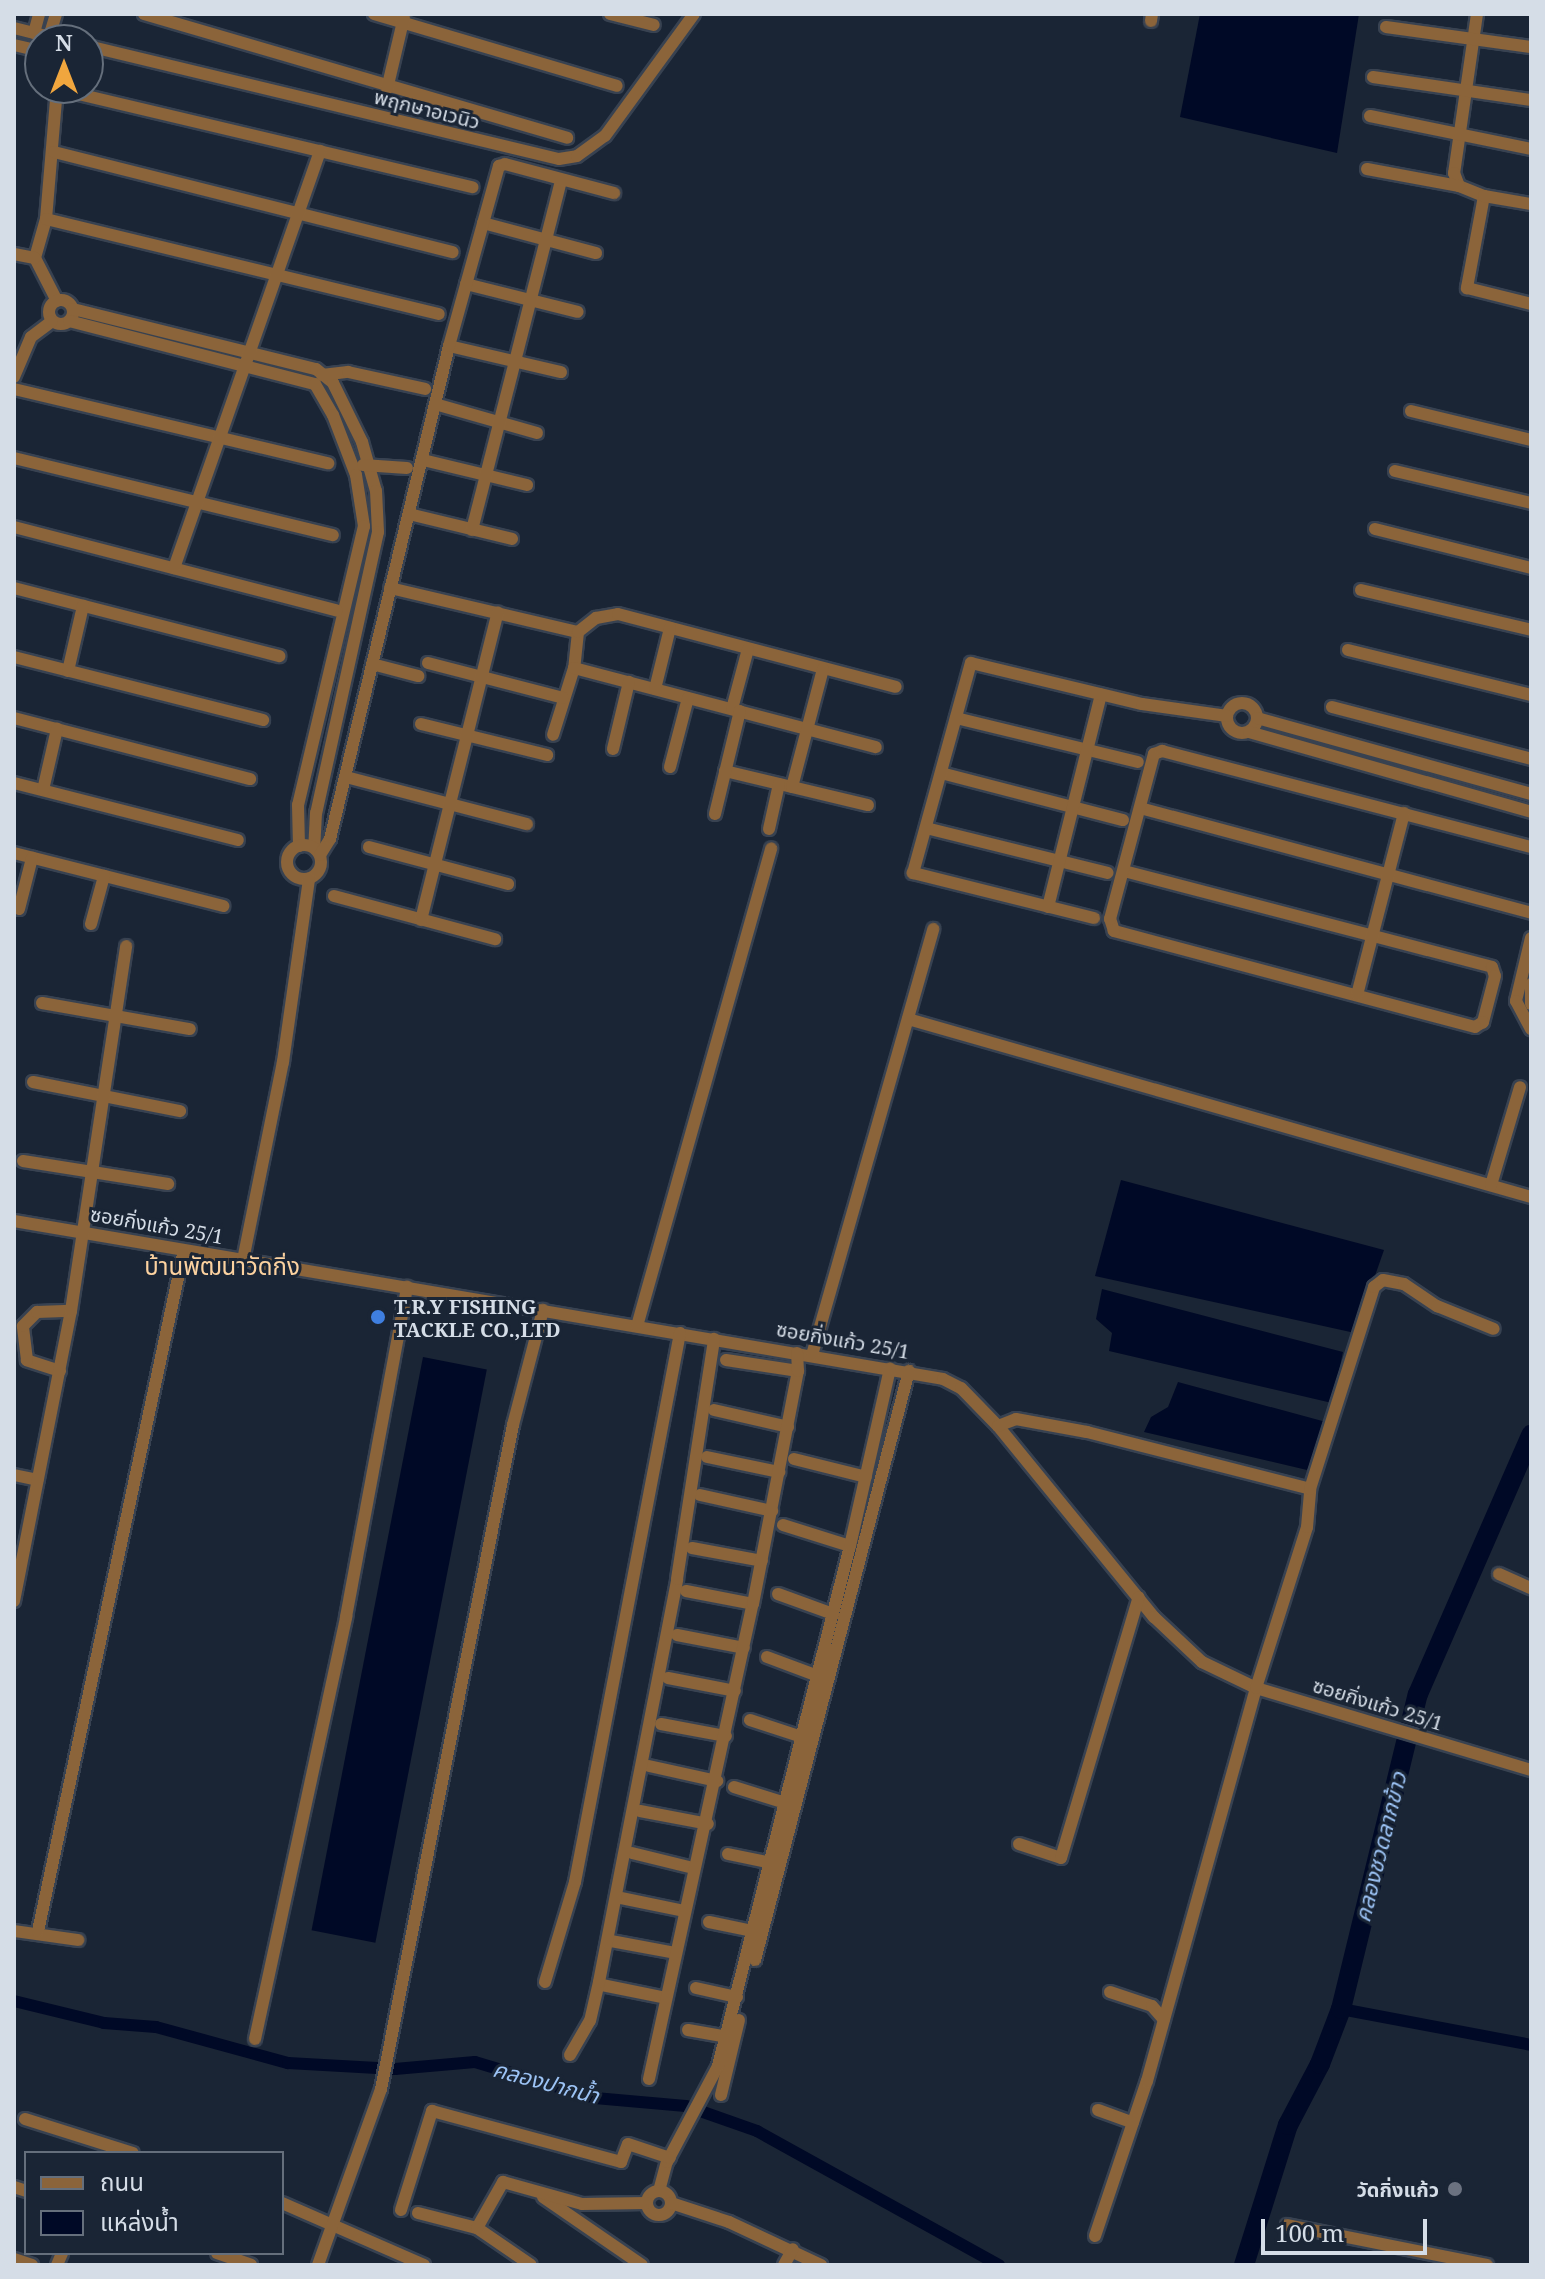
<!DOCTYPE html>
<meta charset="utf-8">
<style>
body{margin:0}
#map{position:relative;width:1545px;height:2279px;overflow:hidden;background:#1a2535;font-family:"Noto Serif","Noto Sans Thai",serif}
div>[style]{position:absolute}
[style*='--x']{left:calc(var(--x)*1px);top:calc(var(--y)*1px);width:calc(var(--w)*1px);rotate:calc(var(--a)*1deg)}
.water>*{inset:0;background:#000926;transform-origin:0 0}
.canal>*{height:12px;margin:-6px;padding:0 6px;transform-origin:6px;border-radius:6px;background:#000926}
.river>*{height:20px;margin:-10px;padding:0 10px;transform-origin:10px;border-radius:10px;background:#000926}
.roads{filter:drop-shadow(2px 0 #384251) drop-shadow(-2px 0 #384251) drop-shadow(0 2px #384251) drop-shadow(0 -2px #384251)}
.minor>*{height:12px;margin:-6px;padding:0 6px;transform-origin:6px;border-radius:6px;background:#8b643a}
.minor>.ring{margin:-6px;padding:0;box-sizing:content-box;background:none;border:12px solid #8b643a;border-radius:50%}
.dots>*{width:22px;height:22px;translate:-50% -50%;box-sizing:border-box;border:4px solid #1a2535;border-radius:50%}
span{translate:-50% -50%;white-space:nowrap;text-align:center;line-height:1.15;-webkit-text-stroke:6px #1a2535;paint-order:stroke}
.street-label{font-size:20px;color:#d5dde7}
.poi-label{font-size:20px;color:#d5dde7;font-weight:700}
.left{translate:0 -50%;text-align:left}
.right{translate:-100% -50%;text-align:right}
.water-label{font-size:22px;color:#9cc3f5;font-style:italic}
.quarter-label{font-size:24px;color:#fcd2a0}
.frame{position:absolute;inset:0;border:16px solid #d5dde7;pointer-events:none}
.legend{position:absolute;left:24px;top:2151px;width:260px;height:104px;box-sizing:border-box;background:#1a2535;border:2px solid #656f7c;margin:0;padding:10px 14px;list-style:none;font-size:24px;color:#d5dde7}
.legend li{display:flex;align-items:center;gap:16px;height:40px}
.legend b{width:40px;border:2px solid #656f7c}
.north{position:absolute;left:24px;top:24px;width:80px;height:80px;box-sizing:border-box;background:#1a2535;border:2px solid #656f7c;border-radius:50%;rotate:0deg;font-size:22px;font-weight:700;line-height:32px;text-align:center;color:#d5dde7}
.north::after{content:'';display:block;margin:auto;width:28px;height:36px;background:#f0a63e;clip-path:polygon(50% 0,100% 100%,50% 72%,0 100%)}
.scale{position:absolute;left:1261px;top:2219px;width:166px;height:36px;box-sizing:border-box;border:4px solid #d5dde7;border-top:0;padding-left:10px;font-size:24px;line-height:28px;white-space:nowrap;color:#d5dde7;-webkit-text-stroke:6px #1a2535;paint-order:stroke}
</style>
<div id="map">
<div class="water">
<div style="clip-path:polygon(1200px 14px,1359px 14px,1337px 153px,1180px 117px)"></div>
<div style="clip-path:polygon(1121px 1180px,1384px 1250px,1355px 1333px,1095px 1276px)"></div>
<div style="clip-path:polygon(1102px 1289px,1343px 1352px,1332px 1403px,1109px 1351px,1112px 1333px,1096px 1319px)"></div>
<div style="left:423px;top:1357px;width:65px;height:584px;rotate:11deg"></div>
<div style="clip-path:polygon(1178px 1382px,1326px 1422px,1322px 1445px,1307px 1470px,1144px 1432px,1151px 1417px,1168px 1407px)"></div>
</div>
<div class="canal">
<div style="--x:14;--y:2001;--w:93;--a:13.7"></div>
<div style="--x:104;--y:2023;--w:52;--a:4.4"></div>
<div style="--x:156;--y:2027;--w:137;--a:15.3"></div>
<div style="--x:288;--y:2063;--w:107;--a:3.2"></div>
<div style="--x:395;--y:2069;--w:80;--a:-5"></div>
<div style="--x:475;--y:2062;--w:125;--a:16.7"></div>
<div style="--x:595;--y:2098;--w:91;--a:5"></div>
<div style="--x:686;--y:2106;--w:75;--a:19.4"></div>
<div style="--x:757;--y:2131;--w:277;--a:29"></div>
<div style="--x:1341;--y:2009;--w:193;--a:10.7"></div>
</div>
<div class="river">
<div style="--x:1244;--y:2265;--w:147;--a:-72.6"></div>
<div style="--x:1288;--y:2125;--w:69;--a:-62.3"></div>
<div style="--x:1320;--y:2064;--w:59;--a:-69.1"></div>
<div style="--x:1341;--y:2009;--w:324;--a:-76.3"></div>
<div style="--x:1418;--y:1694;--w:283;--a:-66.4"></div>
</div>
<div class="roads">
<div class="minor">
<div style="--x:144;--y:14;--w:441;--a:16.3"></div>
<div style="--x:374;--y:14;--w:253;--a:16.5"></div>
<div style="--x:610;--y:14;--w:45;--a:14"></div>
<div style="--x:1477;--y:14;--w:161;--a:98.2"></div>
<div style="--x:1454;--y:173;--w:14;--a:69"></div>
<div style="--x:1459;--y:186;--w:27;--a:22"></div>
<div style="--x:1484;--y:196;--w:94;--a:100.5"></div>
<div style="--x:1467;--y:288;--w:66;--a:14"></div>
<div style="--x:1151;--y:21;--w:7;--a:-82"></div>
<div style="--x:1386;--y:27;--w:146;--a:7.9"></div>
<div style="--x:14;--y:28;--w:49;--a:14"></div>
<div style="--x:34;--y:33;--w:20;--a:-75"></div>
<div style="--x:49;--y:37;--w:24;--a:-73"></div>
<div style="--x:14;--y:45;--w:27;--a:13"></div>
<div style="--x:88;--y:46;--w:484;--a:13.5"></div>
<div style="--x:559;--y:159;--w:18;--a:-9"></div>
<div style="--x:577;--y:156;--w:34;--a:-36"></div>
<div style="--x:605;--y:136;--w:151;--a:-53.9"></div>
<div style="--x:1373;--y:77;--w:160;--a:8.3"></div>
<div style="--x:57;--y:88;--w:131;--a:94.8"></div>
<div style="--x:46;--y:219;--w:41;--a:105.8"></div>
<div style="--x:35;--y:258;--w:48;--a:62.9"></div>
<div style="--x:57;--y:89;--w:427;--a:13.3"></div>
<div style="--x:387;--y:89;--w:74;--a:-76.7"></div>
<div style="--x:1370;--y:116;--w:164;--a:11.6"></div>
<div style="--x:54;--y:152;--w:411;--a:14.1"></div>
<div style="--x:1367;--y:169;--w:94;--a:10.5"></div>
<div style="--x:1484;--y:196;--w:48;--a:9.7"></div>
<div style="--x:46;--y:219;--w:404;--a:13.6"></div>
<div style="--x:483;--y:223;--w:117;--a:14.9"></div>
<div style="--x:14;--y:254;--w:21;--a:11"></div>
<div style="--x:466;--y:284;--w:115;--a:14"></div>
<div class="ring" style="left:49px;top:300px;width:12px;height:12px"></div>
<div style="--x:73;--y:309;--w:250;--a:13.9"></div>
<div style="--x:316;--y:369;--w:22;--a:39"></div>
<div style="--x:333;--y:383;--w:66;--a:63.8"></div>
<div style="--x:362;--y:442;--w:51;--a:74.1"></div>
<div style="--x:376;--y:491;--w:41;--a:87.2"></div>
<div style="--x:378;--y:532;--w:288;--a:102.4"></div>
<div style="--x:316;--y:813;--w:35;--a:93"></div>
<div style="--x:69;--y:321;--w:254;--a:14.4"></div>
<div style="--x:315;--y:384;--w:36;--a:60"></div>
<div style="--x:333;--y:415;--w:64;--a:69"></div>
<div style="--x:356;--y:475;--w:52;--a:81.1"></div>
<div style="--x:364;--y:526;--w:287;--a:103.3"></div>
<div style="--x:298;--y:805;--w:41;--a:88.6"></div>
<div style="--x:449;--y:346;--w:115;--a:13.1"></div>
<div style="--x:322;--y:375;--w:26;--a:-7"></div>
<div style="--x:348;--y:372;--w:79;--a:12.4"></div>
<div style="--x:14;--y:377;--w:43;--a:-67"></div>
<div style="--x:31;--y:337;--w:26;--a:-37"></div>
<div style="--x:14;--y:389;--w:323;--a:13.3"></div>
<div style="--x:435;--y:404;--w:106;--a:15.9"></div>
<div style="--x:1411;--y:411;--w:123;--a:13.6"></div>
<div style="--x:14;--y:458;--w:328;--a:13.6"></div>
<div style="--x:423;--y:460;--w:107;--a:13.5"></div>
<div style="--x:363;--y:465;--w:44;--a:3.9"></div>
<div style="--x:1395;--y:471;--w:140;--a:13.2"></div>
<div style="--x:409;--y:514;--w:106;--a:13.6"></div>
<div style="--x:14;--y:527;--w:333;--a:14.5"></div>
<div style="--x:1375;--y:529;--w:161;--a:14"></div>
<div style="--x:472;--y:530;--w:361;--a:-75.7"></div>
<div style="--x:174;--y:568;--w:442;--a:-70.7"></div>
<div style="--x:14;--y:588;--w:274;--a:14.4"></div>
<div style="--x:390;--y:588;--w:193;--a:13.2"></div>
<div style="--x:578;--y:632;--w:36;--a:96"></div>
<div style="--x:574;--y:668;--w:70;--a:107.4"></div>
<div style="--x:1361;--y:590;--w:175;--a:13.2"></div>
<div style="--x:578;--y:632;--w:23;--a:-38"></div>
<div style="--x:596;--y:618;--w:22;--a:-10"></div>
<div style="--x:618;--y:614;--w:287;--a:14.7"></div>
<div style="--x:1348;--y:650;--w:188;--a:13.8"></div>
<div style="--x:14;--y:657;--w:257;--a:14.2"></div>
<div style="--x:428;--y:663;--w:139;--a:14.5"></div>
<div style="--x:372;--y:664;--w:48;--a:14.6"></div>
<div style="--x:574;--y:668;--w:312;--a:14.7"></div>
<div style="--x:68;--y:671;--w:67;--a:-77"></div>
<div style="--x:655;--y:689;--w:63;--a:-76.2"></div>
<div class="ring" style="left:1227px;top:703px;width:18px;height:18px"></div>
<div style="--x:1332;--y:707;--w:206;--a:14.6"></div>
<div style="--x:732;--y:709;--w:62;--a:-75.1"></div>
<div style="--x:14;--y:718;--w:244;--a:14.5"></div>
<div style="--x:956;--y:718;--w:187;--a:13.6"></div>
<div style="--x:1257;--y:718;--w:284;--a:15.5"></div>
<div style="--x:421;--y:724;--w:130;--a:13.8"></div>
<div style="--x:1249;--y:732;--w:293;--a:15.8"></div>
<div style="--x:613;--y:749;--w:69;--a:-76.6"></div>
<div style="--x:670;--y:767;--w:71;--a:-75.4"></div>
<div style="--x:725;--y:771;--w:147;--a:13.4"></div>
<div style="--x:941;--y:773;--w:188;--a:14.5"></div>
<div style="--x:346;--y:777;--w:187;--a:14.6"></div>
<div style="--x:14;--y:783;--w:231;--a:14.3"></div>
<div style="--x:792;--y:787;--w:122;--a:-75.3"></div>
<div style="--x:43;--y:790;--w:63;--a:-77.1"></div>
<div style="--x:1140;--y:808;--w:405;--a:15"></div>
<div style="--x:715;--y:814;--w:106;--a:-76.4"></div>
<div style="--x:926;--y:828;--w:187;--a:13.9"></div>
<div style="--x:769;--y:829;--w:46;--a:-77.5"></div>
<div class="ring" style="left:287px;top:845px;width:22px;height:22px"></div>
<div style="--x:369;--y:847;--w:144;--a:14.9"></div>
<div style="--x:14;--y:853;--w:216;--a:14.2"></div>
<div style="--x:320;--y:855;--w:19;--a:-58"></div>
<div style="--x:330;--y:839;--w:507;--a:-76.43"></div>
<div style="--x:449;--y:346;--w:187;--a:-74.5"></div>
<div style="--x:499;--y:166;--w:6;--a:-18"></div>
<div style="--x:505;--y:164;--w:113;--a:14.9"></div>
<div style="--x:1124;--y:871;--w:380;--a:14.6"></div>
<div style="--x:1492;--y:967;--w:9;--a:72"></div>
<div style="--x:1495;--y:976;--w:48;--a:104.6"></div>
<div style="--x:1483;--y:1022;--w:9;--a:148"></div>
<div style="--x:1475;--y:1027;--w:374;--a:-165.1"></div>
<div style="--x:1114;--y:931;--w:13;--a:-108"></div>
<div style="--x:1110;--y:919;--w:171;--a:-75.1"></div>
<div style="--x:1154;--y:754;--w:9;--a:-21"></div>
<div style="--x:1162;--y:751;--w:381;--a:14.6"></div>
<div style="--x:334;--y:896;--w:167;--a:15"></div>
<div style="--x:1048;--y:907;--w:219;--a:-76"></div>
<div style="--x:19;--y:909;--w:53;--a:-75.7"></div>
<div style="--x:1094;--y:918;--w:187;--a:-166"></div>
<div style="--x:913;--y:873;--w:218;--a:-74.6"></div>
<div style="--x:971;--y:663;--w:176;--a:13.5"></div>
<div style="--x:1142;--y:704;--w:86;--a:8"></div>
<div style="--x:421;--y:920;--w:317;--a:-76"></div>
<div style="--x:91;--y:924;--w:50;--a:-74.8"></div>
<div style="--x:1531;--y:938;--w:65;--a:103.4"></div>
<div style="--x:1516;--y:1001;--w:32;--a:62"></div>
<div style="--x:1531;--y:984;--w:20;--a:90"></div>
<div style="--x:1357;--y:995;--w:188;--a:-75.5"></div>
<div style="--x:42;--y:1003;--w:150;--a:10"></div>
<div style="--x:908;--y:1019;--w:648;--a:15.95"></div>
<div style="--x:33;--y:1082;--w:150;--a:11.2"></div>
<div style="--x:23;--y:1161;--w:147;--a:9"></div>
<div style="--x:1491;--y:1185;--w:102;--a:-73.5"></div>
<div style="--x:14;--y:1221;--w:942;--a:9.65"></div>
<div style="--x:943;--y:1379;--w:20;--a:27"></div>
<div style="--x:961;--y:1388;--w:53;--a:45.8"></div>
<div style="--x:998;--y:1426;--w:247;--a:50.8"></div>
<div style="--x:1154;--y:1617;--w:66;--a:43.2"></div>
<div style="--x:1202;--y:1662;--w:60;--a:25.7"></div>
<div style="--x:1256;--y:1688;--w:287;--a:16.6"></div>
<div style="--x:243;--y:1260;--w:202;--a:-78.6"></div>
<div style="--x:283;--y:1062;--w:185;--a:-81.9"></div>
<div style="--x:637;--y:1326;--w:496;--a:-74.3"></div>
<div style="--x:812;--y:1355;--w:443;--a:-74.1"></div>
<div style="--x:726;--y:1360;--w:73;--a:8.7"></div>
<div style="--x:60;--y:1371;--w:35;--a:-162"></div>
<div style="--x:27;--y:1360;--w:34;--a:-97"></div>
<div style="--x:23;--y:1326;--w:20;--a:-45"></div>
<div style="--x:37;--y:1312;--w:34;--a:-2"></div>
<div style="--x:714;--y:1410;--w:76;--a:12.9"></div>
<div style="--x:998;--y:1426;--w:19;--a:-21"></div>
<div style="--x:1016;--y:1419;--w:72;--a:10.4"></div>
<div style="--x:1087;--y:1432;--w:230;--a:14.3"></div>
<div style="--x:707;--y:1457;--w:74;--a:11.8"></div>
<div style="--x:794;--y:1459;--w:74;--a:14"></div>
<div style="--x:14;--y:1475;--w:24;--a:12"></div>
<div style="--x:700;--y:1495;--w:74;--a:12.5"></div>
<div style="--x:783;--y:1525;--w:70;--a:17.4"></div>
<div style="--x:692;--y:1548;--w:71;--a:10.5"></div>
<div style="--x:1499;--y:1574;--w:35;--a:24"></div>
<div style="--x:686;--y:1591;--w:68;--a:11"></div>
<div style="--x:778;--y:1594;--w:59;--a:20"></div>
<div style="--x:14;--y:1601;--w:296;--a:-78.9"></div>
<div style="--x:71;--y:1311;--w:369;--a:-81.4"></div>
<div style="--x:677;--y:1635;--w:68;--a:11"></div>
<div style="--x:767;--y:1657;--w:54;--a:20.4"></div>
<div style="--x:668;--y:1678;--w:68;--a:11"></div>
<div style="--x:750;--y:1720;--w:55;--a:18.1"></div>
<div style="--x:661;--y:1724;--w:66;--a:10.5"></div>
<div style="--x:649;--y:1766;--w:70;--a:12.4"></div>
<div style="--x:734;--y:1787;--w:53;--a:17.4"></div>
<div style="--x:640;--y:1811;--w:69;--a:10.8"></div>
<div style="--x:1019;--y:1844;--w:44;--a:18.4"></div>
<div style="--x:1061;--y:1858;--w:272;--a:-73.4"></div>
<div style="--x:632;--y:1853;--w:63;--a:13.8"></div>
<div style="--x:728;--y:1854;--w:44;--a:11.8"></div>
<div style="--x:621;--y:1898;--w:64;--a:11.7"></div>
<div style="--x:709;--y:1922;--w:45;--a:11.6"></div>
<div style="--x:14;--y:1931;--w:65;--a:8"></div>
<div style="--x:38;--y:1931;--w:696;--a:-77.9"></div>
<div style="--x:611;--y:1941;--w:65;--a:10.6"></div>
<div style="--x:755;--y:1960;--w:609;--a:-75.35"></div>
<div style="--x:545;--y:1982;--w:104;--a:-73.3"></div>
<div style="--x:575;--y:1882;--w:559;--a:-79.17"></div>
<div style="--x:602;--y:1985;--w:65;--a:11.5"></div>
<div style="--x:696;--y:1988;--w:42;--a:12.4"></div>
<div style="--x:1110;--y:1992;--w:44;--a:18.4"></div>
<div style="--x:1152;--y:2006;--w:18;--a:49"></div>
<div style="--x:688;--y:2030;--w:39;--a:10"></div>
<div style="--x:255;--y:2039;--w:432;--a:-77.8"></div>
<div style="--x:346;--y:1617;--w:336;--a:-79.5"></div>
<div style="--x:570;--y:2055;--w:39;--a:-60"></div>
<div style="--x:590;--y:2021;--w:40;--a:-77"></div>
<div style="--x:599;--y:1982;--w:410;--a:-79"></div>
<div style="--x:677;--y:1579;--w:243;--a:-81.2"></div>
<div style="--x:649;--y:2079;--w:486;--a:-77.7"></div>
<div style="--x:753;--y:1604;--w:237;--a:-79.1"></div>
<div style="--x:798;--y:1371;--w:18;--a:-93"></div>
<div style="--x:721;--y:2095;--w:77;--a:-76.5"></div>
<div style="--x:1098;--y:2110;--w:37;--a:20"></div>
<div style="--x:25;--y:2119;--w:113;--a:17.5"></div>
<div style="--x:14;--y:2187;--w:13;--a:18"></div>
<div style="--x:659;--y:2191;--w:30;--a:-75"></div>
<div style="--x:667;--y:2162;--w:109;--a:-62"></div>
<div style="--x:718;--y:2066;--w:536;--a:-75.76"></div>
<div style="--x:850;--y:1546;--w:182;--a:-77.3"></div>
<div class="ring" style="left:647px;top:2191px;width:12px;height:12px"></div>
<div style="--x:543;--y:2197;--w:120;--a:34.5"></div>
<div style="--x:282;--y:2203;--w:155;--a:23.6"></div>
<div style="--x:671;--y:2203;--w:61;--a:18.1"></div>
<div style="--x:729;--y:2222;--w:102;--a:25.1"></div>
<div style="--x:401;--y:2210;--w:104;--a:-72.6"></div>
<div style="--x:432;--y:2111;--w:196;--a:15.1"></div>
<div style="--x:621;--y:2162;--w:19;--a:-69"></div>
<div style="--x:628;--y:2144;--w:44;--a:18.4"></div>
<div style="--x:418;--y:2213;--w:61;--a:14.3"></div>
<div style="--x:477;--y:2228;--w:65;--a:34.4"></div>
<div style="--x:1287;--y:2225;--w:204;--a:11.3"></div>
<div style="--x:477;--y:2228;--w:53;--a:-60.5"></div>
<div style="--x:503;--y:2182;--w:82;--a:15.6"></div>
<div style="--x:582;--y:2204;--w:65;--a:-0.9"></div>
<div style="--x:1095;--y:2236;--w:163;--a:-71.5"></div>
<div style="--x:1147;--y:2081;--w:408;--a:-74.5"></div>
<div style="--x:1256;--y:1688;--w:169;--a:-72.4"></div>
<div style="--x:1307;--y:1527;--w:38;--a:-85"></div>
<div style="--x:1310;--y:1489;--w:212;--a:-72.4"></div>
<div style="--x:1374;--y:1287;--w:11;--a:-38"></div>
<div style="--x:1383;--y:1280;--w:21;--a:11"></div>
<div style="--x:1404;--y:1284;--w:40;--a:34"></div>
<div style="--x:1437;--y:1306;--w:61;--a:22"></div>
<div style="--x:217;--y:2253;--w:36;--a:19"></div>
<div style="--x:14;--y:2259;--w:19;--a:18"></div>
<div style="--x:57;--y:2265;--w:13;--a:-67"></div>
<div style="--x:318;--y:2265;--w:187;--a:-70.3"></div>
<div style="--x:381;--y:2089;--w:677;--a:-78.76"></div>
<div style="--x:513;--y:1425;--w:119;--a:-75.4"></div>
<div style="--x:784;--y:2265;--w:18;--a:-61"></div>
</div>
</div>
<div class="dots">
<div style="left:378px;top:1317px;background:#3f7fe0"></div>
<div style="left:1455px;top:2189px;background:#6b7280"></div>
</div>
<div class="street-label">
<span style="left:427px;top:109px;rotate:14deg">พฤกษาอเวนิว</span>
<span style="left:157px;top:1225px;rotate:10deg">ซอยกิ่งแก้ว 25/1</span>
<span style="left:843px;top:1340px;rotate:10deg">ซอยกิ่งแก้ว 25/1</span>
<span style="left:1378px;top:1704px;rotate:17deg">ซอยกิ่งแก้ว 25/1</span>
</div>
<div class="poi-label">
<span class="left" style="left:394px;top:1318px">T.R.Y FISHING<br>TACKLE CO.,LTD</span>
<span class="right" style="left:1439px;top:2189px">วัดกิ่งแก้ว</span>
</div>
<div class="water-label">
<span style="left:1380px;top:1847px;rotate:-76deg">คลองชวดลากข้าว</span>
<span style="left:546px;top:2082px;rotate:15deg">คลองปากน้ำ</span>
</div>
<div class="quarter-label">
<span style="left:222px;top:1266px">บ้านพัฒนาวัดกิ่ง</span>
</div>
<div class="frame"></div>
<ul class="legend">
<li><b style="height:10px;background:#8b643a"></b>ถนน</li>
<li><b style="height:22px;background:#000926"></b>แหล่งน้ำ</li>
</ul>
<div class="north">N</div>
<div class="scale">100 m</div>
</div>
